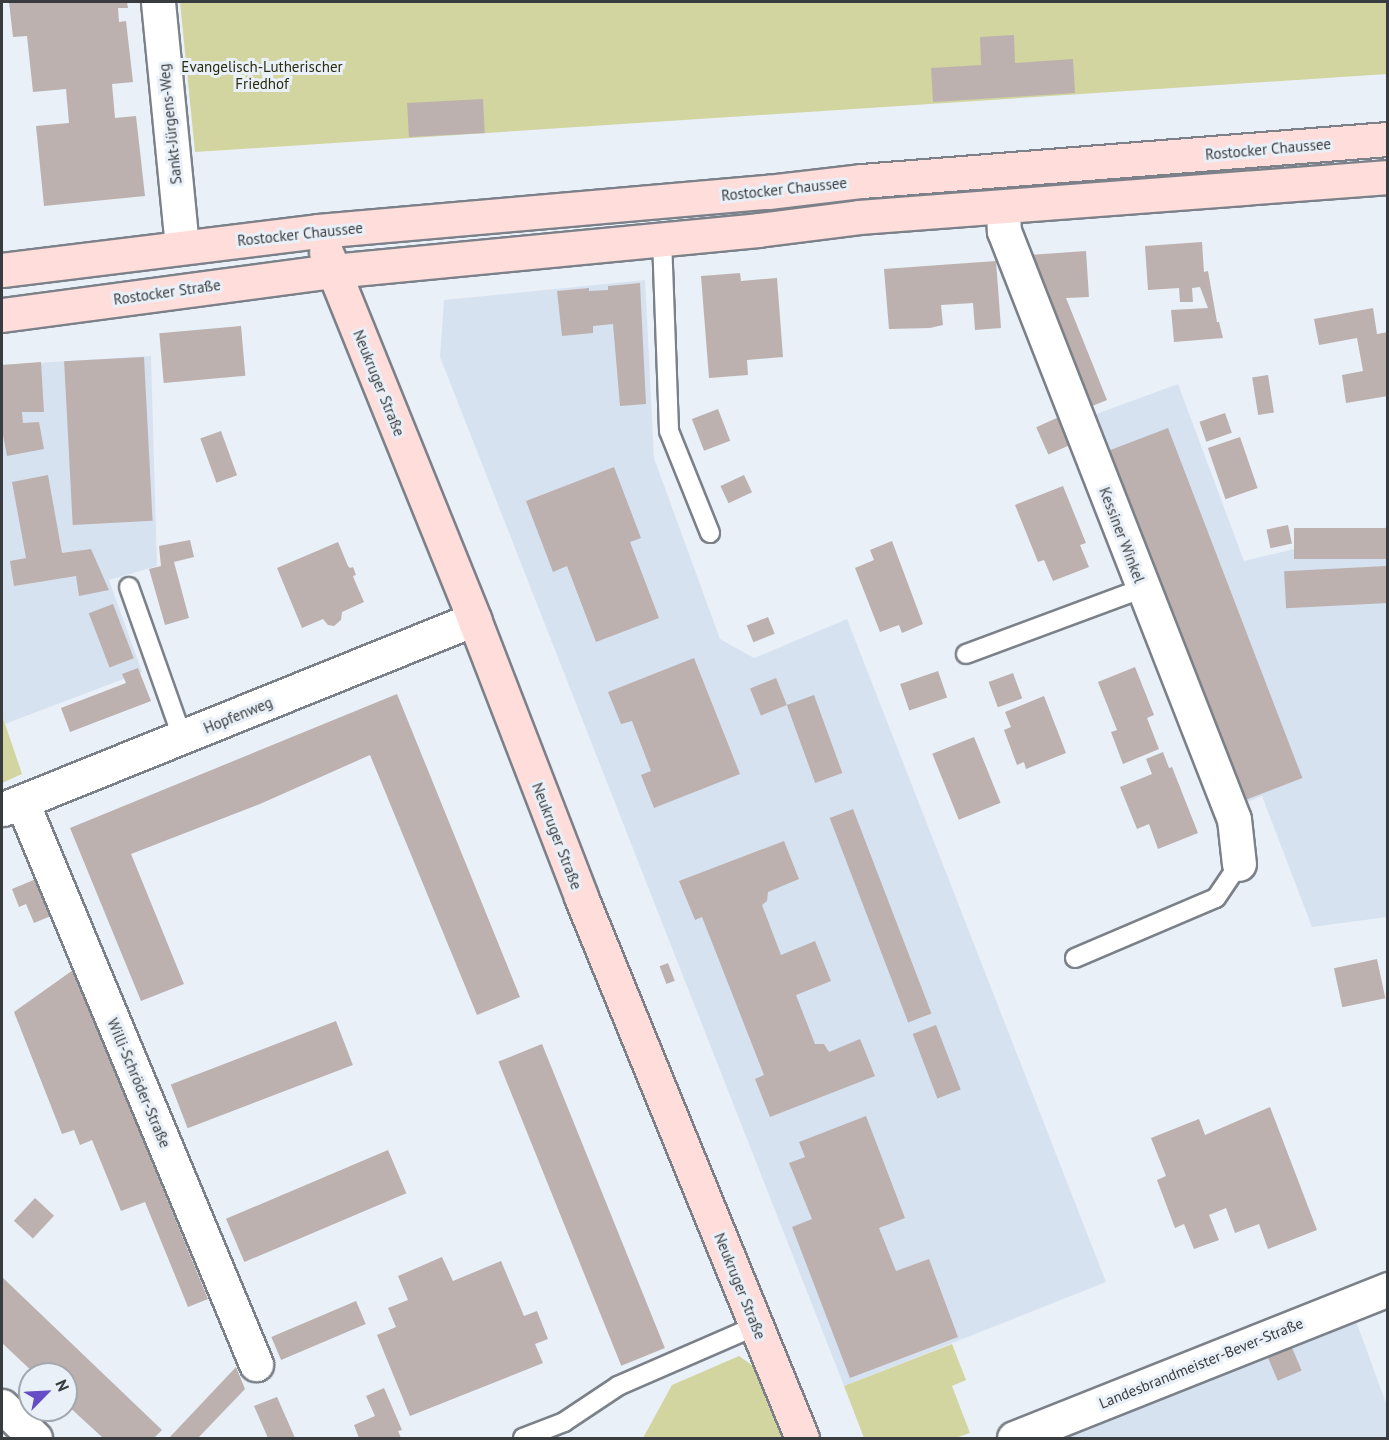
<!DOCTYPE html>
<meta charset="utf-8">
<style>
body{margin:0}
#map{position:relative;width:1389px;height:1440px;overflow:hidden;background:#e9f0f8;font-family:"PT Sans",sans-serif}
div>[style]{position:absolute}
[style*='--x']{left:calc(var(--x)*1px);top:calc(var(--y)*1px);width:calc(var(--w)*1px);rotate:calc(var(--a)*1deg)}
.built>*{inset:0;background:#d7e2f1}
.green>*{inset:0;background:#d2d59f}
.building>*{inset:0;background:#bcb1ae;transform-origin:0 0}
.roads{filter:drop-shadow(2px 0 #7c8189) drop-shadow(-2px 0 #7c8189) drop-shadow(0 2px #7c8189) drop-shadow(0 -2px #7c8189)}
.service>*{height:18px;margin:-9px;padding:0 9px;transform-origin:9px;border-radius:9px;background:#fff}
.minor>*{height:33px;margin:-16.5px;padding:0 16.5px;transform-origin:16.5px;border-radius:16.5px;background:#fff}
.primary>*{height:33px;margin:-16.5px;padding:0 16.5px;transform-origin:16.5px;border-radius:16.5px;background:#fedddb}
span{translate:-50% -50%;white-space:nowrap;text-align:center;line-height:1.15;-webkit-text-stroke:6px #e9f0f8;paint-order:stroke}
.park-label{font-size:15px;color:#2b2c0e}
.street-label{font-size:15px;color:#393c3f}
.frame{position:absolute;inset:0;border:3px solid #393c3f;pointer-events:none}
.north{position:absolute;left:18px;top:1362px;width:60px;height:60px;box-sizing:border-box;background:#e9f0f8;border:2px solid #a3a8ae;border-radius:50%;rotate:66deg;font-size:16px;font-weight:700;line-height:24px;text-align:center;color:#393c3f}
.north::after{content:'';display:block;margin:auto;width:21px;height:27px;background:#654dc6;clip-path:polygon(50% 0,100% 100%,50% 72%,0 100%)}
</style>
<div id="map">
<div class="built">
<div style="clip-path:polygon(645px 280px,654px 458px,720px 639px,754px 658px,847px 619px,1106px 1282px,844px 1386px,440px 357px,444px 300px)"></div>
<div style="clip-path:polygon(151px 356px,157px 566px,109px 580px,142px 672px,5px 724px,2px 715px,2px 365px)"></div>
<div style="clip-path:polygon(1178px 384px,1244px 561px,1387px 527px,1387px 917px,1312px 927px,1262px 796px,1240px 805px,1088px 417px)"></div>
<div style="clip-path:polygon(1355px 1318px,1387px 1406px,1387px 1438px,1059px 1438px)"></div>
</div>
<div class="green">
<div style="clip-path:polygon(180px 2px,1387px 2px,1387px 74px,195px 152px)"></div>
<div style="clip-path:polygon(2px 715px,22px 774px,2px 783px)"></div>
<div style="clip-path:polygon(952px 1344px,966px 1380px,952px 1386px,970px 1433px,955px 1438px,864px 1438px,844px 1386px)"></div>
<div style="clip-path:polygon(739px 1356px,753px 1366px,782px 1438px,643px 1438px,672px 1385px)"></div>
</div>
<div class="building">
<div style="clip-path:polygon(9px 2px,127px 2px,128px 8px,118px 8px,119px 22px,126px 21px,133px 82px,112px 84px,115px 118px,136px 116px,145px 196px,44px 206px,36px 126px,69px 123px,66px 89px,33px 92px,27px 36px,13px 37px)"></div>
<div style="clip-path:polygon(1014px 35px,1015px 63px,1073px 59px,1075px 93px,933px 102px,931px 68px,981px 65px,980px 37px)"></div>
<div style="left:483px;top:99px;width:34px;height:76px;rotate:87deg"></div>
<div style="clip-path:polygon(1202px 242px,1204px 272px,1208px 271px,1217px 322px,1219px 322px,1223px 338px,1174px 342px,1171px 310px,1208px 308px,1200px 287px,1192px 288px,1193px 302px,1180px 302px,1179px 288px,1148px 290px,1145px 246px)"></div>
<div style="clip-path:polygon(1086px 251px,1089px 297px,1066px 298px,1107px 400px,1085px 409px,1029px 255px)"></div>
<div style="clip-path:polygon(996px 261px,1001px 328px,975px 330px,973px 303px,941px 305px,943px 325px,930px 328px,889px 329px,884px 269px)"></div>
<div style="clip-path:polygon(740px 273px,741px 281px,777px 278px,783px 357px,747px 360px,748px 375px,709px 378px,701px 276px)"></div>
<div style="clip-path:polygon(640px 283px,646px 404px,620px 406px,613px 324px,593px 326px,593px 333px,562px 336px,557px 291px,589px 288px,589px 291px,608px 290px,608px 286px)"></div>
<div style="clip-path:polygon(1373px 308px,1377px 334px,1388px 332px,1388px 396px,1346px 403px,1342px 375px,1363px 371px,1357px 338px,1319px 345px,1314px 319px)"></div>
<div style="left:241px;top:326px;width:50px;height:82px;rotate:85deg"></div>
<div style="left:144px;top:357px;width:164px;height:80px;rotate:87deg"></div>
<div style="clip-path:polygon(41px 362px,44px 412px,22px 412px,23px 423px,39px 422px,44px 449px,7px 456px,2px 430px,2px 365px)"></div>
<div style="left:1268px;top:375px;width:38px;height:16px;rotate:81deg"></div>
<div style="left:718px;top:409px;width:34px;height:28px;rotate:69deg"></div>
<div style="left:1225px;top:413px;width:21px;height:27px;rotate:71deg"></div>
<div style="left:1059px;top:417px;width:30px;height:25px;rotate:66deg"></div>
<div style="left:1168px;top:428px;width:375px;height:70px;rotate:69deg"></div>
<div style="left:221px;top:431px;width:47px;height:22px;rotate:70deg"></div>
<div style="left:1240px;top:437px;width:54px;height:34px;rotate:71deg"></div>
<div style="clip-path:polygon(614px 467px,641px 538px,630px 542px,659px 618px,596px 642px,567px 566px,553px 572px,526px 501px)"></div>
<div style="clip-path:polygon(48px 475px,62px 553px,91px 549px,109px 590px,79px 596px,76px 576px,14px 586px,10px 561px,26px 558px,12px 482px)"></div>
<div style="left:744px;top:475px;width:19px;height:26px;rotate:65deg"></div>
<div style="clip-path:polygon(1063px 486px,1086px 543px,1080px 545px,1089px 567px,1053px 581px,1044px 560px,1038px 562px,1015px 505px)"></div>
<div style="left:1288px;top:525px;width:19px;height:22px;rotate:78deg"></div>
<div style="left:1388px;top:528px;width:31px;height:94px;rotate:90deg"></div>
<div style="clip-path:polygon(190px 540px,194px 557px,174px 562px,189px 618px,165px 625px,149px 569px,161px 566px,159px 546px)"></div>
<div style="clip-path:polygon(892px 541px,923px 624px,902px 633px,899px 625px,880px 632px,855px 568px,874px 560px,870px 550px)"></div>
<div style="clip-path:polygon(338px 542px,348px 566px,350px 568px,353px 567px,356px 575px,353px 576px,354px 579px,364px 602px,342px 612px,341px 620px,334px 626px,328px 625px,323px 619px,302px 628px,277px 568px)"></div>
<div style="left:1386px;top:566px;width:37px;height:102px;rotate:87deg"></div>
<div style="left:113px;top:604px;width:58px;height:26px;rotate:69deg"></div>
<div style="left:768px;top:617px;width:18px;height:23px;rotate:68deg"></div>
<div style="clip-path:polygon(694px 658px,740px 774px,654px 808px,641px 775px,651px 771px,632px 721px,621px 724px,608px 692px)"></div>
<div style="clip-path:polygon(1135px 667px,1154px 715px,1147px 718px,1159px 749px,1123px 764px,1111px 732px,1117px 730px,1098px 682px)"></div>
<div style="clip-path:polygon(138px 668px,151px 701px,70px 732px,61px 708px,126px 683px,122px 674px)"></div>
<div style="left:938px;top:671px;width:28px;height:40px;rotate:71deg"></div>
<div style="left:1013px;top:673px;width:27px;height:26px;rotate:70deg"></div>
<div style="left:776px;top:678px;width:29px;height:28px;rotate:68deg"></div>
<div style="clip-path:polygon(397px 694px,520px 997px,477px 1015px,370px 755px,260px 804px,131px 854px,184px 984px,141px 1001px,70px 828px)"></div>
<div style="left:814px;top:695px;width:83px;height:29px;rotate:70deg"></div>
<div style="clip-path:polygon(1044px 696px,1066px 753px,1026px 769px,1024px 762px,1017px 765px,1004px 730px,1011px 727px,1005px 712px)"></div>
<div style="left:974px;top:737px;width:71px;height:45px;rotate:68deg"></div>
<div style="clip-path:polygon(1163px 752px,1169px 768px,1172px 767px,1198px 833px,1158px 849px,1149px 824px,1137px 829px,1120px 787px,1152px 774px,1146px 759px)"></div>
<div style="left:853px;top:809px;width:219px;height:25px;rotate:69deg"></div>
<div style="clip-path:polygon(784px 841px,799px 879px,768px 892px,767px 901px,762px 905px,781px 955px,815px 941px,831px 981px,796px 995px,815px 1044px,824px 1044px,829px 1052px,860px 1039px,875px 1076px,770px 1117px,755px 1079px,764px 1075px,702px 917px,695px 920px,679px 881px)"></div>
<div style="clip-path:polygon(36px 879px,51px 916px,34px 923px,26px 904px,19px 907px,12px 889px)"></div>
<div style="left:1377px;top:959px;width:40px;height:44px;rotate:78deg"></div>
<div style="left:668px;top:963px;width:19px;height:9px;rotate:69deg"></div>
<div style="clip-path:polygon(73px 970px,208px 1299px,188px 1307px,145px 1202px,121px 1211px,92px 1140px,80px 1145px,74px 1130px,62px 1134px,14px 1012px)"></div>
<div style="left:336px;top:1021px;width:47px;height:177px;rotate:69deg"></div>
<div style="left:936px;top:1025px;width:69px;height:25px;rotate:69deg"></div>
<div style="left:542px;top:1044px;width:328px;height:47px;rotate:68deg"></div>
<div style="clip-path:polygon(1270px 1107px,1317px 1230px,1268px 1249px,1259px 1224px,1235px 1233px,1226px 1208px,1209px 1215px,1219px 1240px,1194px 1249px,1184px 1224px,1175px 1228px,1157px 1180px,1166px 1176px,1151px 1138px,1199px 1119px,1205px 1135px)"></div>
<div style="clip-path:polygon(866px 1116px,905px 1218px,879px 1228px,896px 1271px,929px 1259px,958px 1337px,850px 1378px,792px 1227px,812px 1219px,789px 1163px,805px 1157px,799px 1142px)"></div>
<div style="left:388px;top:1150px;width:47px;height:176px;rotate:67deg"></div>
<div style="left:35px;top:1198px;width:26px;height:31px;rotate:43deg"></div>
<div style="clip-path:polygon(442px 1257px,453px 1281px,501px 1261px,524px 1316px,537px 1311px,548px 1339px,535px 1344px,543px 1363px,410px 1416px,377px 1335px,396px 1327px,388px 1308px,408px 1300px,398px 1276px)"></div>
<div style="clip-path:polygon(2px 1277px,162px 1430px,154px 1438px,103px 1438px,66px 1404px,66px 1374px,35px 1374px,2px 1343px)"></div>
<div style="left:356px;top:1301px;width:25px;height:92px;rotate:67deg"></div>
<div style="left:1290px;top:1343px;width:30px;height:26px;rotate:67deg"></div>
<div style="clip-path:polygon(236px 1367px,245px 1389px,198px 1438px,169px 1438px)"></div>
<div style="clip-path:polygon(384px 1388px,402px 1430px,398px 1431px,401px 1438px,359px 1438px,354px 1425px,375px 1416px,366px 1396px)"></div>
<div style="clip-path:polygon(277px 1397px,295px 1438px,268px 1438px,254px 1406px)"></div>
</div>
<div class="roads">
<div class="service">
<div style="--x:662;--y:239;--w:192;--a:87.9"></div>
<div style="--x:669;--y:431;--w:110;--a:68.1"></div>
<div style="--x:129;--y:587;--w:159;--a:70.5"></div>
<div style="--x:966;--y:654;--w:189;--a:-20.4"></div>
<div style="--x:1075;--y:958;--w:153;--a:-23.1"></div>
<div style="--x:1216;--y:898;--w:41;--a:-55.9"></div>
<div style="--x:523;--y:1438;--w:44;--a:-21.3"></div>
<div style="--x:564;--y:1422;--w:65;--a:-33.7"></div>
<div style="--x:618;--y:1386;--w:150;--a:-23.5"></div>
</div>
<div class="minor">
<div style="--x:158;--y:2;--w:245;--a:84.4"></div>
<div style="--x:1003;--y:207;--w:24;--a:88"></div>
<div style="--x:1004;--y:231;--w:631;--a:68.64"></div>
<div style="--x:1234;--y:819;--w:45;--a:83.7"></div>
<div style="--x:22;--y:802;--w:609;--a:67.39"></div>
<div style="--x:3;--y:809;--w:508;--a:-21.97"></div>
<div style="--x:2;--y:1406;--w:46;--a:44.1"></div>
<div style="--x:1014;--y:1438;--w:403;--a:-21.7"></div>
</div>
<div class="primary">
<div style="--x:326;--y:252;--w:396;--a:68"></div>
<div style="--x:474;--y:619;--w:298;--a:68.9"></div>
<div style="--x:581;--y:897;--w:584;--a:67.78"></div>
<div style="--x:2;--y:270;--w:318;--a:-7"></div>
<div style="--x:318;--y:231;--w:452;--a:-5"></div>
<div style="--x:768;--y:192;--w:95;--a:-6.7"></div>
<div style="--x:862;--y:181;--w:528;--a:-4.57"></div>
<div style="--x:2;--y:315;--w:334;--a:-7.6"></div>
<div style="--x:333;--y:271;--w:427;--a:-5.5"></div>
<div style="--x:758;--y:230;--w:102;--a:-7.3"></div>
<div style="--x:859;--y:217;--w:531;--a:-4.32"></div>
</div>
</div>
<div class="park-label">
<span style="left:262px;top:75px">Evangelisch-Lutherischer<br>Friedhof</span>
</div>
<div class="street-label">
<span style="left:170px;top:124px;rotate:-96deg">Sankt-Jürgens-Weg</span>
<span style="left:1268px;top:149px;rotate:-5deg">Rostocker Chaussee</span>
<span style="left:784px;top:189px;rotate:-6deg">Rostocker Chaussee</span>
<span style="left:300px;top:234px;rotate:-6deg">Rostocker Chaussee</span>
<span style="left:167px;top:292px;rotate:-8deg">Rostocker Straße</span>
<span style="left:379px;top:383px;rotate:68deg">Neukruger Straße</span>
<span style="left:1122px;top:535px;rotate:69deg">Kessiner Winkel</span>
<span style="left:238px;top:715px;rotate:-22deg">Hopfenweg</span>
<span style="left:557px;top:836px;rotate:69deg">Neukruger Straße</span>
<span style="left:139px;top:1083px;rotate:67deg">Willi-Schröder-Straße</span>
<span style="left:740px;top:1286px;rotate:68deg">Neukruger Straße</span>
<span style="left:1201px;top:1363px;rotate:-22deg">Landesbrandmeister-Bever-Straße</span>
</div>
<div class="frame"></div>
<div class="north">N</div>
</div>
